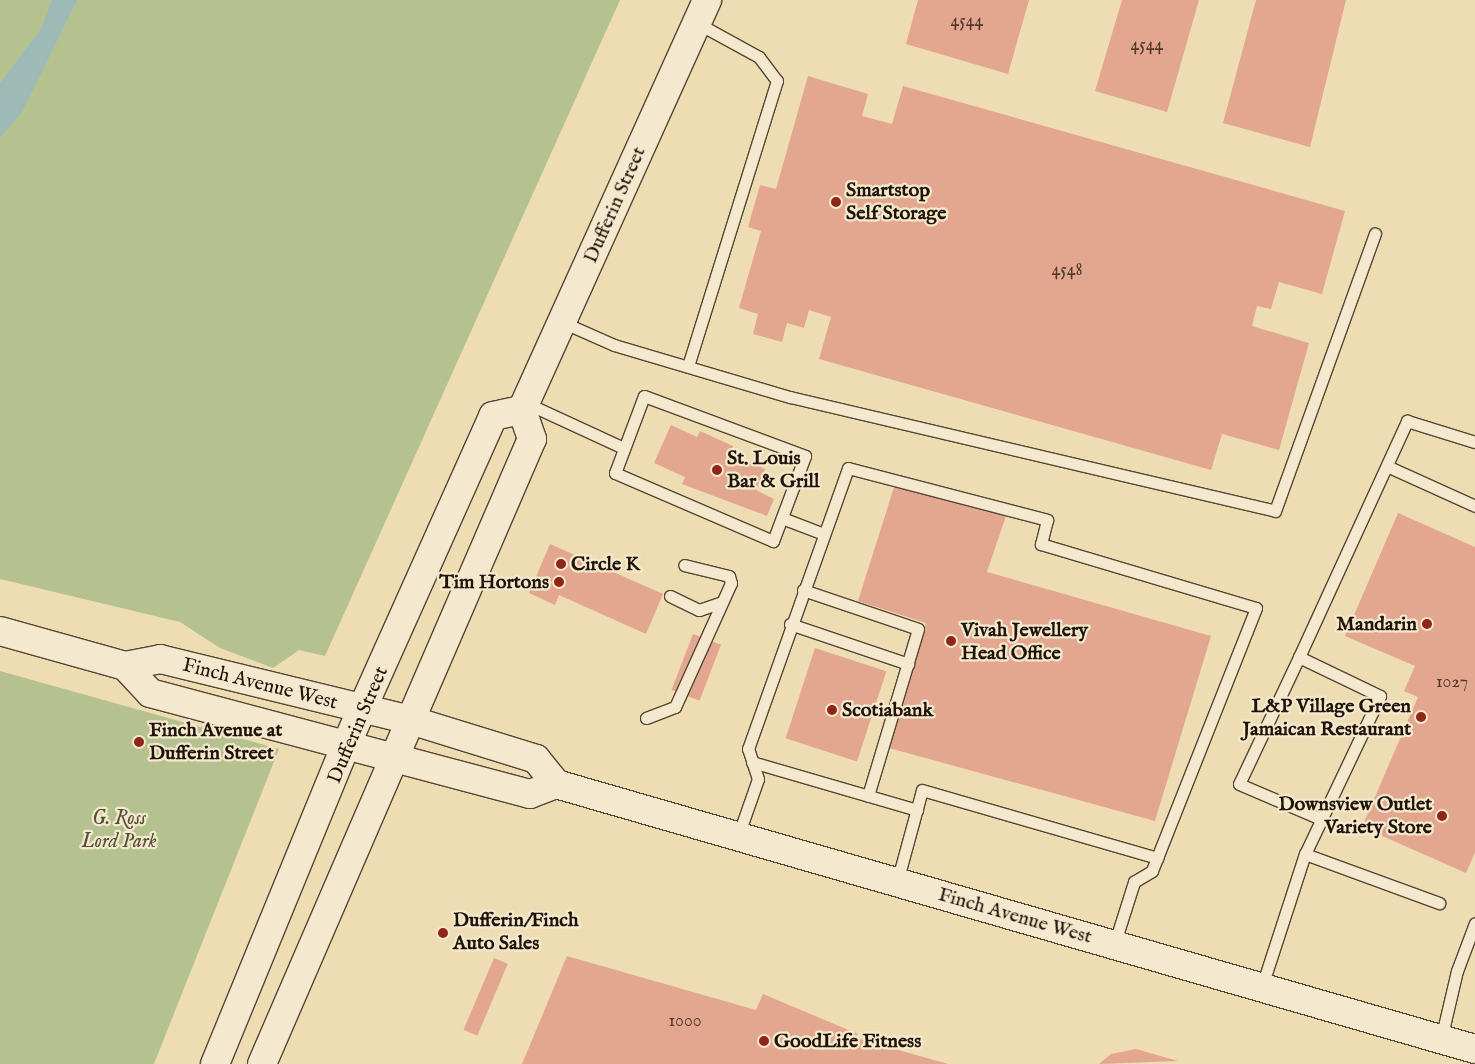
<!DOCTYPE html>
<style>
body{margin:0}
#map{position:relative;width:1475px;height:1064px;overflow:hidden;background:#eeddb3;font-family:"IM FELL English",serif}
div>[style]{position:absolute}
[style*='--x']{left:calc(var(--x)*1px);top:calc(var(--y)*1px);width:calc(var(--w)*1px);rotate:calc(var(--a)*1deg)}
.green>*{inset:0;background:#b5c28f}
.water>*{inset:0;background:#9dbab7}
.building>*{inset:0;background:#e2a78e;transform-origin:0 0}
.roads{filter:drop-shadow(1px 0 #544633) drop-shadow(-1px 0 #544633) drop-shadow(0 1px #544633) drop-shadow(0 -1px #544633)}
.lane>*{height:11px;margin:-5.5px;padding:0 5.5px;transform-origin:5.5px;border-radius:5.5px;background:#f4e9ce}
.secondary>*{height:28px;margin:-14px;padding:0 14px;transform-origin:14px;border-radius:14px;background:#f4e9ce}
.dots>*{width:14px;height:14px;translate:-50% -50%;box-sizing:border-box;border:2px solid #f4e9ce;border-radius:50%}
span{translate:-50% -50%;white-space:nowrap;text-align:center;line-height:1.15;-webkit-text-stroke:4.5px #f4e9ce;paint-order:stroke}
.number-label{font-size:18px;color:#50392a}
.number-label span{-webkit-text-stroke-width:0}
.poi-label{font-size:20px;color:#201408;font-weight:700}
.left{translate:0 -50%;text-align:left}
.right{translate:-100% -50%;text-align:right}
.street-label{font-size:20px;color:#201408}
.park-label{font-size:20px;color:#545137;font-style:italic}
</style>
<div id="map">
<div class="green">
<div style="clip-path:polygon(0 0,620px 0,325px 656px,299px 650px,273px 668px,220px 648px,180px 622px,0 579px)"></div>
<div style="clip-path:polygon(0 671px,279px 749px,154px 1064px,0 1064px)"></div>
</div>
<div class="water">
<div style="clip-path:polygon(52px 0,77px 0,22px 112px,0 138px,0 83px,41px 29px)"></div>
</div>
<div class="building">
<div style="clip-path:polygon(918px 0,1029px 0,1008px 74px,906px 44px)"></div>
<div style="clip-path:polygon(1122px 0,1199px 0,1167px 112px,1095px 91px)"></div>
<div style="clip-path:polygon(1256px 0,1346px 0,1310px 147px,1223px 123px)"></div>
<div style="clip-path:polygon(808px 76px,868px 94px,862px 116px,892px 124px,903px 86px,1345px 211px,1322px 294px,1279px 282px,1271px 309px,1257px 306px,1252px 326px,1309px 343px,1279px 450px,1222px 434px,1211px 470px,819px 359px,831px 317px,809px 310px,804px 328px,787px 323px,782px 342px,753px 334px,758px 314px,739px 308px,761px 231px,748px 227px,760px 185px,776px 189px)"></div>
<div style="clip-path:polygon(671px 425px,697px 437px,700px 431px,733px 446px,730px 453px,765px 469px,756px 490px,774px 499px,767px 516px,682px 484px,685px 477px,654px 463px)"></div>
<div style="clip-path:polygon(895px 484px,1007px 513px,987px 572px,1211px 636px,1155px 821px,889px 748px,926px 623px,858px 601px)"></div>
<div style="clip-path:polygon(1398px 513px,1475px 547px,1475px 852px,1466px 873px,1362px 827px,1418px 697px,1404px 691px,1415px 666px,1345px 636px)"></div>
<div style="clip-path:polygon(550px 544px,663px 594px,646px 634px,559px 595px,555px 605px,529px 593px)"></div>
<div style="left:693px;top:634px;width:30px;height:60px;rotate:21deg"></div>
<div style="left:815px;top:648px;width:75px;height:95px;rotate:18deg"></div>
<div style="clip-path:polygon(567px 956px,756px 1010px,763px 994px,858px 1034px,856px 1038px,948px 1064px,522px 1064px)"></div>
<div style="left:494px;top:958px;width:15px;height:78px;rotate:23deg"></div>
<div style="clip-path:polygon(1136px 1049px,1178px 1061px,1099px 1064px,1111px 1054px)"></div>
</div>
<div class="roads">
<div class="lane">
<div style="--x:562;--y:322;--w:57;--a:23.9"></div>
<div style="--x:614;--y:345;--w:184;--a:16.5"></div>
<div style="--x:790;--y:397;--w:498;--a:13.2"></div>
<div style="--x:1275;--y:511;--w:295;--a:-70.2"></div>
<div style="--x:688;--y:366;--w:299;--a:-72.7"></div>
<div style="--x:777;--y:81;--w:30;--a:-127"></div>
<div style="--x:759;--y:57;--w:71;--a:-151.3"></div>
<div style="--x:644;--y:396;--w:172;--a:20.4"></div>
<div style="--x:805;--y:456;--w:91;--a:110.6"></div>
<div style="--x:773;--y:541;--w:172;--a:-156.7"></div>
<div style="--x:615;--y:473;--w:82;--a:-69.4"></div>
<div style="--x:526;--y:403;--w:108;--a:24.7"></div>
<div style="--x:1389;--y:467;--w:94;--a:24.4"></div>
<div style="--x:782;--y:518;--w:45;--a:20.9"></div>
<div style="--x:803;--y:590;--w:121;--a:18.7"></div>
<div style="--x:918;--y:629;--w:174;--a:106.7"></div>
<div style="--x:670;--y:596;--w:32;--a:26"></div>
<div style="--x:699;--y:610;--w:24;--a:-19"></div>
<div style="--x:790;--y:624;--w:125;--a:18.7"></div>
<div style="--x:1299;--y:657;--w:140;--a:115.3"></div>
<div style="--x:1239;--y:784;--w:89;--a:23.1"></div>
<div style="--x:646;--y:718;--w:31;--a:-21"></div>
<div style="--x:675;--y:707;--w:136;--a:-65.7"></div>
<div style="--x:731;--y:583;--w:7;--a:-106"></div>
<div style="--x:729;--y:576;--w:46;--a:-166.3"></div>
<div style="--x:752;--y:762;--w:172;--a:16.2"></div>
<div style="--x:738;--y:836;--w:60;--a:-70.7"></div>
<div style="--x:758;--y:779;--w:32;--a:-108"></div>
<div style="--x:748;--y:749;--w:298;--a:-70.4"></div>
<div style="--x:848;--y:468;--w:206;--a:14.6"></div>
<div style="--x:1047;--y:520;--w:25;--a:104"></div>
<div style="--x:1041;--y:544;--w:224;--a:16.6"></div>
<div style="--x:1256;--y:608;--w:283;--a:111.6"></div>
<div style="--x:1152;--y:871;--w:21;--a:149"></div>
<div style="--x:1134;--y:882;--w:66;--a:107.6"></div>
<div style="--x:1305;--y:854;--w:143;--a:20.1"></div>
<div style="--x:897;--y:882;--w:95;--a:-74.8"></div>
<div style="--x:922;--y:790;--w:245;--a:16.1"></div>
<div style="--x:1262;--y:986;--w:139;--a:-72"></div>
<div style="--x:1305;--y:854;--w:175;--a:-64.6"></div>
<div style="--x:1380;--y:696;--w:90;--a:-154.3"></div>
<div style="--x:1299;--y:657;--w:260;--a:-65.4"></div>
<div style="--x:1407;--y:421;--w:71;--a:17.2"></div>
<div style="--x:1441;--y:1039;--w:70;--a:-76.8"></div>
<div style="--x:1457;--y:971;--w:51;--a:-69.4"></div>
</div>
<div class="secondary">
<div style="--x:0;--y:631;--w:130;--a:15.6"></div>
<div style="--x:125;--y:666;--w:36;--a:-11"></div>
<div style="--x:160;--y:659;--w:254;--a:13.7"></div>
<div style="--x:407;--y:719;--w:135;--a:17.2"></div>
<div style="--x:536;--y:759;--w:32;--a:51"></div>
<div style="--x:556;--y:784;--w:956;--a:16.09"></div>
<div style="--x:125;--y:666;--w:37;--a:47"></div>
<div style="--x:150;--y:693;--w:393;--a:14.9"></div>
<div style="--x:530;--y:794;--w:28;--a:-21"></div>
<div style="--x:215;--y:1064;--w:345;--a:-67.7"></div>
<div style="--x:346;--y:745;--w:360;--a:-65.9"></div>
<div style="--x:493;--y:416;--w:30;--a:-12"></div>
<div style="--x:262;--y:1064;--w:681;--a:-66.64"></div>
<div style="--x:532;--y:439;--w:31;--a:-109"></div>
<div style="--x:522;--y:410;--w:450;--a:-65.7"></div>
</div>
</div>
<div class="dots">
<div style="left:836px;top:202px;background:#8f2418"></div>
<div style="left:717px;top:470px;background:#8f2418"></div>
<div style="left:561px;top:564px;background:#8f2418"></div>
<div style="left:559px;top:582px;background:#8f2418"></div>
<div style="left:1427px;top:624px;background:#8f2418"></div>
<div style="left:951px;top:641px;background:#8f2418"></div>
<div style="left:832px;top:710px;background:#8f2418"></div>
<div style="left:1421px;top:717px;background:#8f2418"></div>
<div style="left:139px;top:742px;background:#8f2418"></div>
<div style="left:1442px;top:816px;background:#8f2418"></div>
<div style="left:443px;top:933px;background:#8f2418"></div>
<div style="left:764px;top:1041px;background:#8f2418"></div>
</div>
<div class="number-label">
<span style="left:967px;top:22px">4544</span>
<span style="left:1147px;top:46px">4544</span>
<span style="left:1067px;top:271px">4548</span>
<span style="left:1452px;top:683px">1027</span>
<span style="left:685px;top:1022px">1000</span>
</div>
<div class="poi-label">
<span class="left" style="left:846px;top:202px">Smartstop<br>Self Storage</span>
<span class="left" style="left:727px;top:470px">St. Louis<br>Bar &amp; Grill</span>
<span class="left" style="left:571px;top:564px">Circle K</span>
<span class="right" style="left:549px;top:582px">Tim Hortons</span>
<span class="right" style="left:1417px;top:624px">Mandarin</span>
<span class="left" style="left:961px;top:642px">Vivah Jewellery<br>Head Office</span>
<span class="right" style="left:1411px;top:718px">L&amp;P Village Green<br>Jamaican Restaurant</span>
<span class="left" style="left:842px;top:710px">Scotiabank</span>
<span class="left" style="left:149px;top:742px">Finch Avenue at<br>Dufferin Street</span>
<span class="right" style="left:1432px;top:816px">Downsview Outlet<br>Variety Store</span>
<span class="left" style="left:453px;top:932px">Dufferin/Finch<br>Auto Sales</span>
<span class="left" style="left:774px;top:1041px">GoodLife Fitness</span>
</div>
<div class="street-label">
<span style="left:615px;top:205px;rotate:-66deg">Dufferin Street</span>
<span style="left:260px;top:684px;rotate:14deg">Finch Avenue West</span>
<span style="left:358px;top:725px;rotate:-67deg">Dufferin Street</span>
<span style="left:1015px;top:916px;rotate:16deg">Finch Avenue West</span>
</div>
<div class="park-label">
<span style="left:119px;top:830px">G. Ross<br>Lord Park</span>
</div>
</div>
